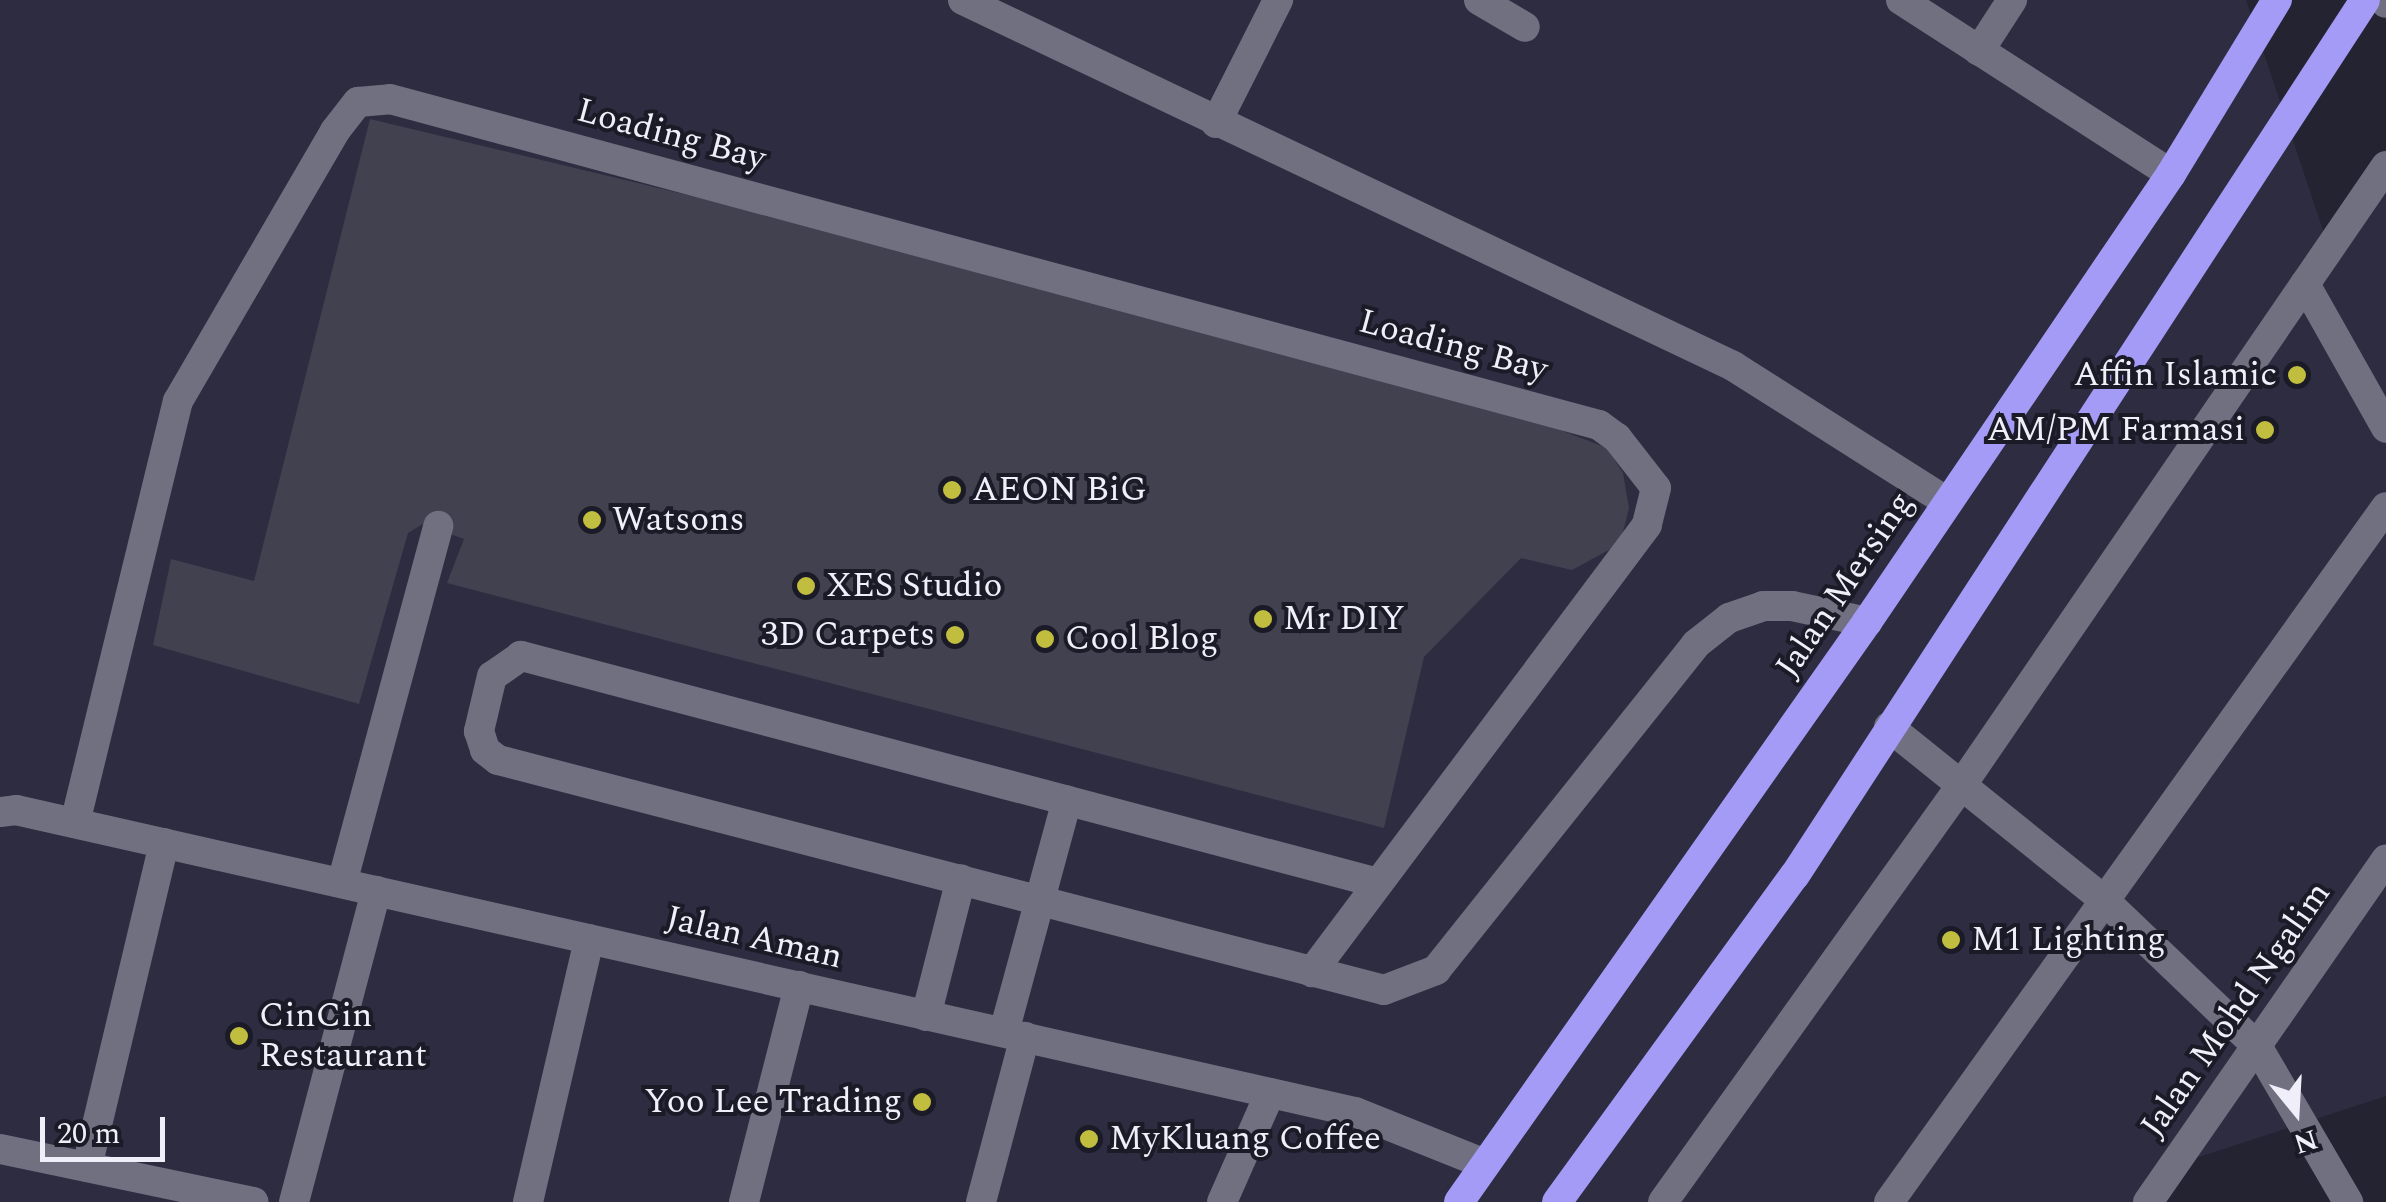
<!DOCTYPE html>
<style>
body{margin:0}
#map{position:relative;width:2386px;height:1202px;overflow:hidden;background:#242331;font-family:Spectral,serif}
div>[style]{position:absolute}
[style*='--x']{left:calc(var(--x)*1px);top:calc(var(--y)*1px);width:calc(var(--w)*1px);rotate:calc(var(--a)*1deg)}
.built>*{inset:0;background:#2d2c40}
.building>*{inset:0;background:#424150}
.minor>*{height:30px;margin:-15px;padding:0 15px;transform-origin:15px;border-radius:15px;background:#717081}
.highway>*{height:30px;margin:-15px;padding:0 15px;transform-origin:15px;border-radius:15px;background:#a49bf7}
.dots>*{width:28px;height:28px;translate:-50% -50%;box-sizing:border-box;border:5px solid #1b1a27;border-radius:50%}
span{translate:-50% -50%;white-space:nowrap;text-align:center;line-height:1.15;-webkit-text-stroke:8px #1b1a27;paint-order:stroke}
.street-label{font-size:35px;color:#f0eff9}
.poi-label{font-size:35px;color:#f0eff9}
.right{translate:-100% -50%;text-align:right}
.left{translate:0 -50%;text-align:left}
.north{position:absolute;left:2246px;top:1062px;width:100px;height:100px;-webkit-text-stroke:8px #1b1a27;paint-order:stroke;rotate:162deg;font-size:28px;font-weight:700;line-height:40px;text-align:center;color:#f0eff9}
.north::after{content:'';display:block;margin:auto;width:35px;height:45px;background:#f0eff9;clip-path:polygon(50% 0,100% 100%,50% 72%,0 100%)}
.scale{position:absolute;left:40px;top:1117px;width:125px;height:45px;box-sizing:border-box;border:5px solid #f0eff9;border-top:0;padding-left:12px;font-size:30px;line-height:35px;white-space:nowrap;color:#f0eff9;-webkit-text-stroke:8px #1b1a27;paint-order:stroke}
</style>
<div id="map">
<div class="built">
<div style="clip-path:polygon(0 0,2246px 0,2325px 236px,2386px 149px,2386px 1096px,2196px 1158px,2166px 1202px,0 1202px)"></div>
</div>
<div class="building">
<div style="clip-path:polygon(370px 119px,792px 220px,1545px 424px,1607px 448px,1623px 473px,1629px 508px,1620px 544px,1572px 570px,1521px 558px,1424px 657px,1384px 828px,447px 583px,464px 539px,423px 524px,408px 533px,359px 704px,153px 645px,171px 559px,254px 581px)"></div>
</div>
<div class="minor">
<div style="--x:963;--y:0;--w:853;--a:25.42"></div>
<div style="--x:1733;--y:366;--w:254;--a:32.4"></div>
<div style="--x:1479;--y:0;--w:53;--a:30.4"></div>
<div style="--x:1901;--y:0;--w:321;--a:32.8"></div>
<div style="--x:2383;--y:0;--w:4;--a:45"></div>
<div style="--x:1979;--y:51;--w:61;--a:-57.1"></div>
<div style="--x:1216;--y:123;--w:138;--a:-63.2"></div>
<div style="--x:2305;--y:284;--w:165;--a:60.6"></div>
<div style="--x:1889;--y:727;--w:275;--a:38.8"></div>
<div style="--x:2103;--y:899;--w:213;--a:43.7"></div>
<div style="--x:2257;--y:1046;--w:181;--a:59.7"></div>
<div style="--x:0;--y:812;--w:16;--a:-7"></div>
<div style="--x:16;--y:810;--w:1373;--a:12.71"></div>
<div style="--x:1355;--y:1112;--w:140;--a:21.8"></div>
<div style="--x:75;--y:823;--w:434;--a:-76.3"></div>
<div style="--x:178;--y:401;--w:312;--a:-59.8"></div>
<div style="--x:335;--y:131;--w:37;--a:-52"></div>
<div style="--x:358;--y:102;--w:32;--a:-5"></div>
<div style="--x:390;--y:99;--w:1252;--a:15.09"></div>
<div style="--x:1599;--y:425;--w:22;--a:36"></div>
<div style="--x:1617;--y:438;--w:63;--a:52"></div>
<div style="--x:1656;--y:488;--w:38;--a:104"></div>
<div style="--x:1647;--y:525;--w:559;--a:126.85"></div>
<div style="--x:342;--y:883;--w:370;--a:-74.9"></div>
<div style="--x:1378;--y:883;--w:887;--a:-165.16"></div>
<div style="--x:521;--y:656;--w:35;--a:145"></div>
<div style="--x:492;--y:676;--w:57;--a:103.3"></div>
<div style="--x:479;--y:731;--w:20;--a:72"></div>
<div style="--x:485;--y:750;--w:16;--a:38"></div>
<div style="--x:498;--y:760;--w:915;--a:14.55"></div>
<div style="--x:1384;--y:990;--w:56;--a:-21"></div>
<div style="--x:1436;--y:970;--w:417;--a:-51.4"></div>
<div style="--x:1696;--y:644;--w:42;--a:-38.2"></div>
<div style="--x:1729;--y:618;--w:36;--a:-19"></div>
<div style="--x:1763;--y:606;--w:29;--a:0"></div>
<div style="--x:1792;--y:606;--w:77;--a:12"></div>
<div style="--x:926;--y:1016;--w:141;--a:-75.7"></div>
<div style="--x:1004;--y:1032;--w:240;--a:-74.8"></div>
<div style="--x:0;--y:1149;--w:259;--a:11.8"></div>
<div style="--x:87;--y:1167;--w:333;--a:-76.6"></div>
<div style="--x:294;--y:1202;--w:322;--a:-75.2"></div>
<div style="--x:528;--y:1202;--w:270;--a:-76.9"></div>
<div style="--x:744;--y:1202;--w:223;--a:-75.7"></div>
<div style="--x:981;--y:1202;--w:171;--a:-75.1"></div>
<div style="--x:1222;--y:1202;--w:119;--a:-66.2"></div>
<div style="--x:1663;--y:1202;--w:515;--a:-54.4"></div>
<div style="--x:1963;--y:783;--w:748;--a:-55.57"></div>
<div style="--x:1889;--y:1202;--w:854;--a:-54.43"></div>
<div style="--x:2148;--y:1202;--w:417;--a:-55.2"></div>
</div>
<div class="highway">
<div style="--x:1459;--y:1202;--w:709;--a:-54.88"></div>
<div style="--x:1867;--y:622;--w:541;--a:-55.84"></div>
<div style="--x:2171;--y:174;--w:204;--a:-58.7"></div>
<div style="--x:1557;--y:1202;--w:404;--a:-54"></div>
<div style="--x:1795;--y:875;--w:1044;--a:-56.92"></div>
</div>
<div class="dots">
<div style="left:2297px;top:375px;background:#c1bd3f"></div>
<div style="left:2265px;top:430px;background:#c1bd3f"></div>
<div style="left:952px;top:490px;background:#c1bd3f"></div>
<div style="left:592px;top:520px;background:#c1bd3f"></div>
<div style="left:806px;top:586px;background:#c1bd3f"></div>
<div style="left:1263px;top:619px;background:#c1bd3f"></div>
<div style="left:955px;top:635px;background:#c1bd3f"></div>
<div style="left:1045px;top:639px;background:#c1bd3f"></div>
<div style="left:1951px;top:940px;background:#c1bd3f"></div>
<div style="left:239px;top:1036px;background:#c1bd3f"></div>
<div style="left:922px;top:1102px;background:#c1bd3f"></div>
<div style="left:1089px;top:1139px;background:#c1bd3f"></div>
</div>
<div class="street-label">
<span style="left:671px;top:135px;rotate:15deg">Loading Bay</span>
<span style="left:1453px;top:346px;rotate:15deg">Loading Bay</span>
<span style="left:1845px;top:585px;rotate:-56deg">Jalan Mersing</span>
<span style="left:754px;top:938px;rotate:13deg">Jalan Aman</span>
<span style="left:2236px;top:1010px;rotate:-55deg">Jalan Mohd Ngalim</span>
</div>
<div class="poi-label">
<span class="right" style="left:2277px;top:375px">Affin Islamic</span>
<span class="right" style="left:2245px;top:430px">AM/PM Farmasi</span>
<span class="left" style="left:972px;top:490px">AEON BiG</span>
<span class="left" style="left:612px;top:520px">Watsons</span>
<span class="left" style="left:826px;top:586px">XES Studio</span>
<span class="left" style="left:1283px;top:619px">Mr DIY</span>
<span class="right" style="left:935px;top:635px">3D Carpets</span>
<span class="left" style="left:1065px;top:639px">Cool Blog</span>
<span class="left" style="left:1971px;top:940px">M1 Lighting</span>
<span class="left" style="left:259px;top:1036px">CinCin<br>Restaurant</span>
<span class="right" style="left:902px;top:1102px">Yoo Lee Trading</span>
<span class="left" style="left:1109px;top:1139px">MyKluang Coffee</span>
</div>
<div class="north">N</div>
<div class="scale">20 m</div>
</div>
